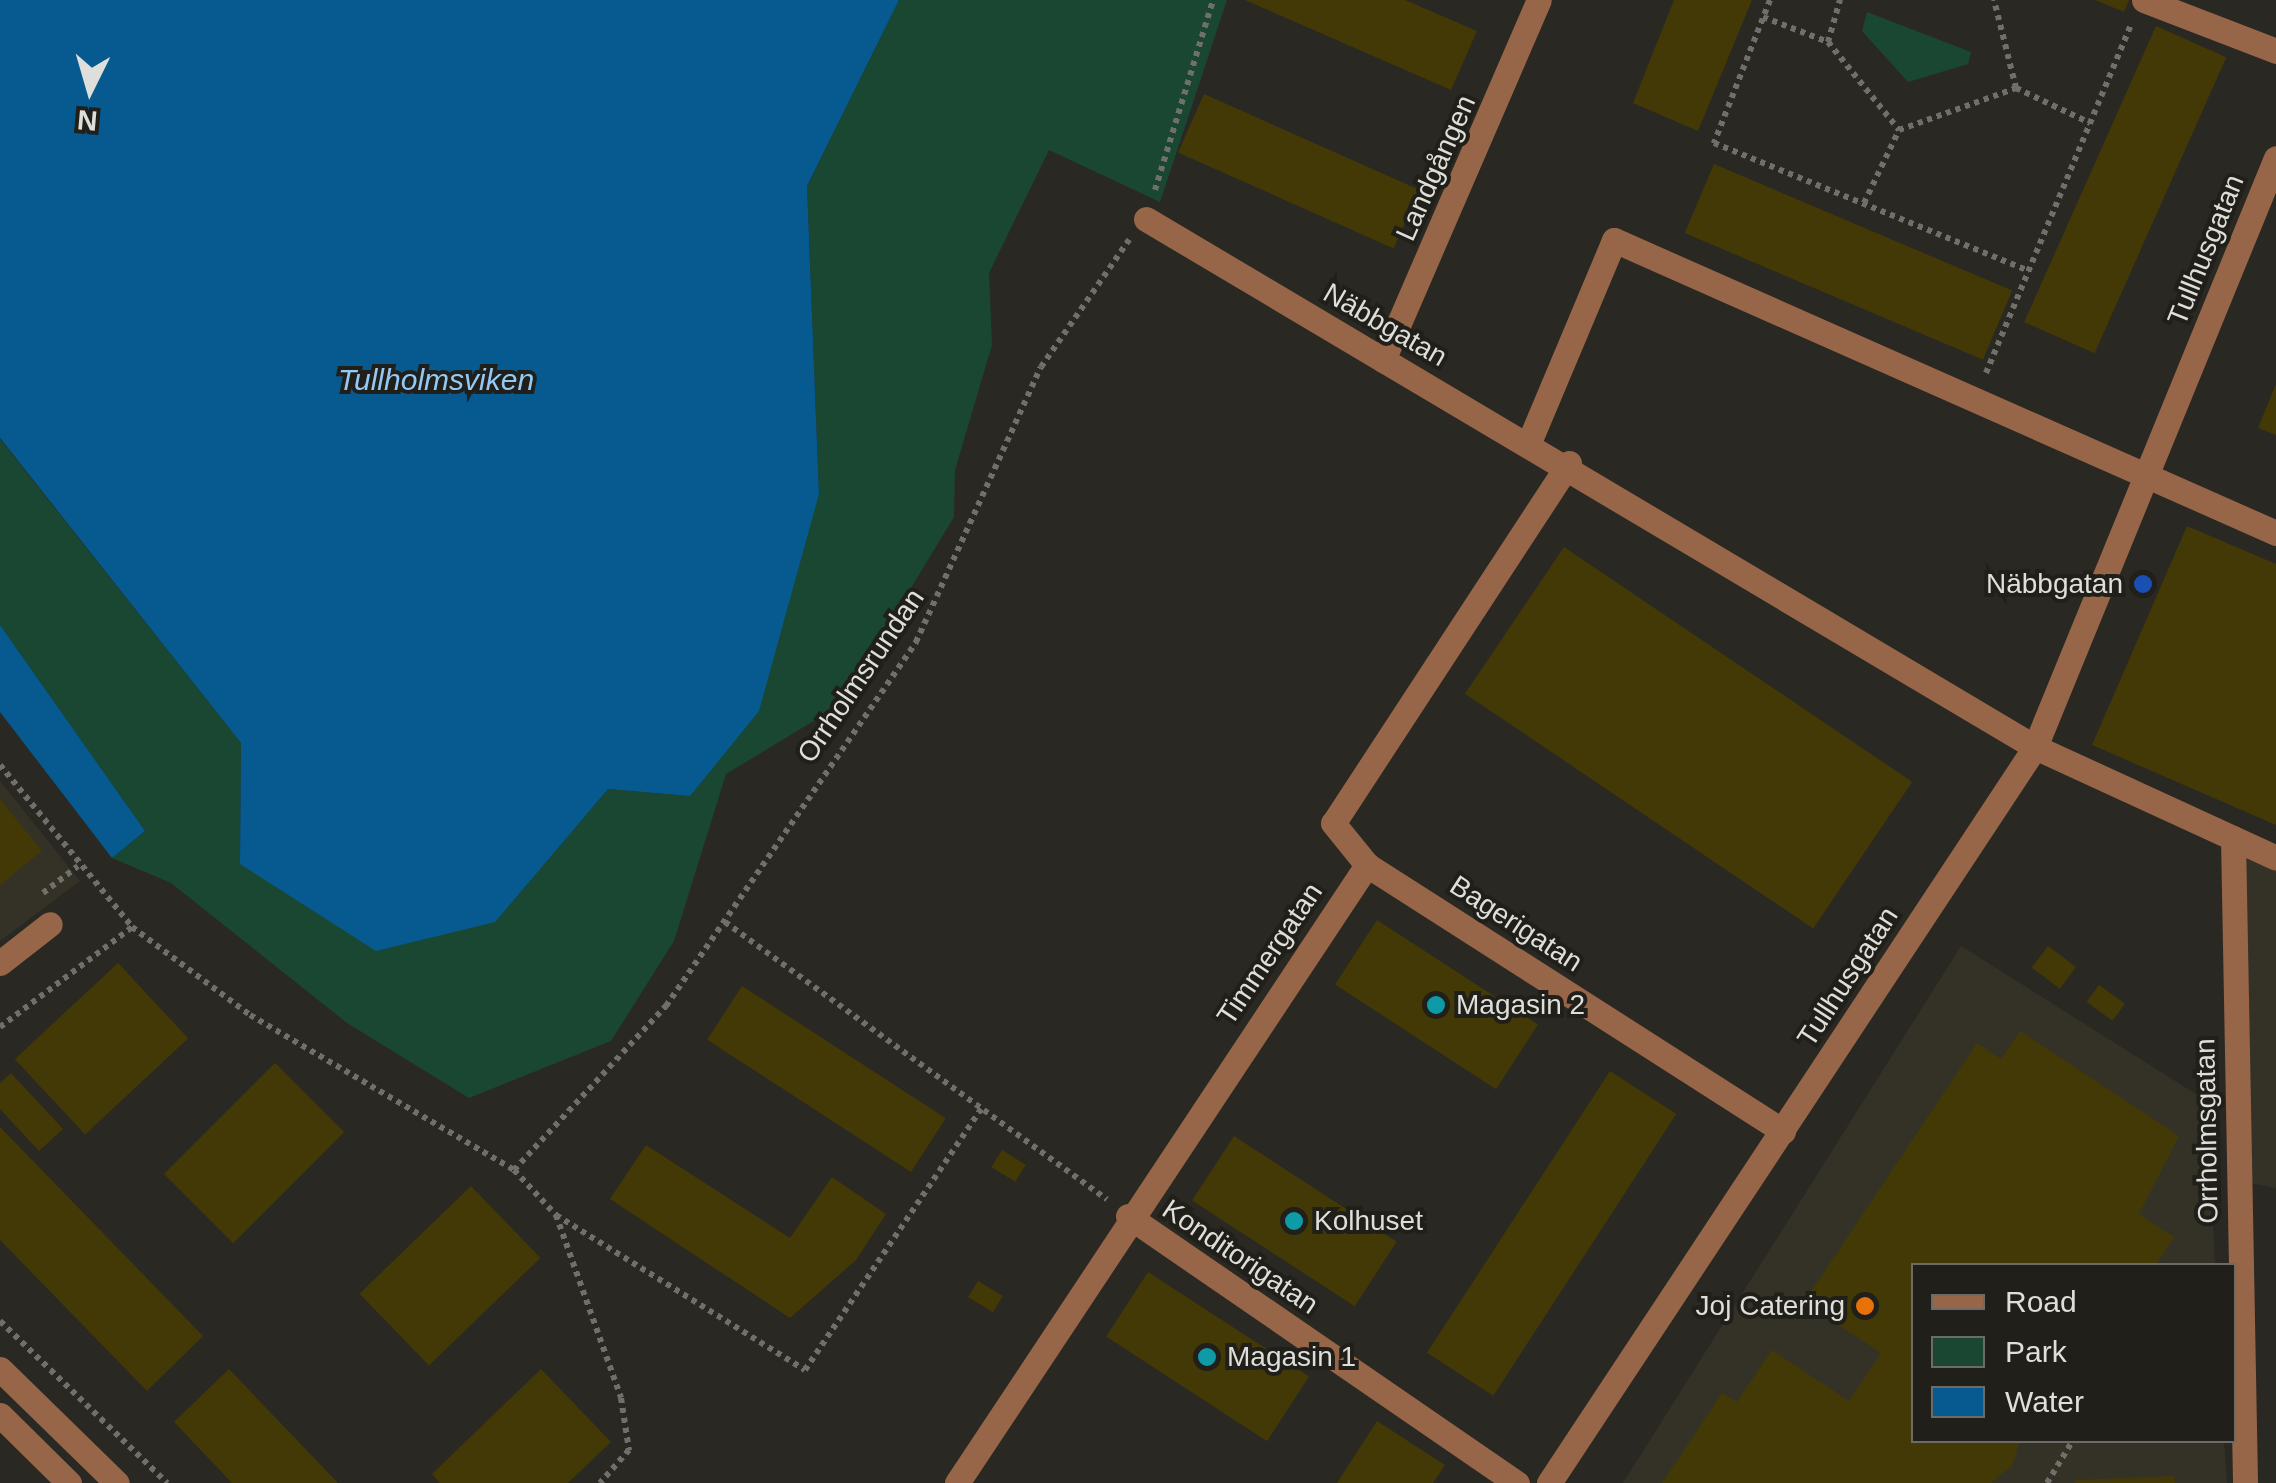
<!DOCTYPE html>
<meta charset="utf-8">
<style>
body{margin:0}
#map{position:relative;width:2276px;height:1483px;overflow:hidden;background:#2a2822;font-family:Helvetica,sans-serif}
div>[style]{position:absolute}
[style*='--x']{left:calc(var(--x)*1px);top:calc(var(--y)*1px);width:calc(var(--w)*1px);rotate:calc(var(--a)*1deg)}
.built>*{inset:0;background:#343226}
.green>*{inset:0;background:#1a4731}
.water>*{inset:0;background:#075a8f}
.building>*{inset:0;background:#433906;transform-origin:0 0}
.path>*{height:6px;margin-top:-3px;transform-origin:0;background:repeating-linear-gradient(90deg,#706f6a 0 5px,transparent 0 10px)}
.minor>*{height:25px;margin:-12.5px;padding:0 12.5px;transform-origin:12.5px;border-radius:12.5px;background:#976648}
.dots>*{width:28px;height:28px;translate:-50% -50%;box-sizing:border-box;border:5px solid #201f19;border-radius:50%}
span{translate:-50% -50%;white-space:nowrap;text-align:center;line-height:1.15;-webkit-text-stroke:8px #201f19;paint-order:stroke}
.street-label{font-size:28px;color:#dededa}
.poi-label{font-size:28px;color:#dededa}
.right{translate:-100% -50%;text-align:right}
.left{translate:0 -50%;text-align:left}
.water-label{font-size:30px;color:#94c9f6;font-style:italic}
.legend{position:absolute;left:1911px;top:1263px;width:325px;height:180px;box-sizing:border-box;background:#201f19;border:2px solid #6c6b66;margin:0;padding:12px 18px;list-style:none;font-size:30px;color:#dededa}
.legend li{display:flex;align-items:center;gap:20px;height:50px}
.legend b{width:50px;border:2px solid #6c6b66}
.north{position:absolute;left:40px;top:40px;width:100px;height:100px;-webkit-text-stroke:8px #201f19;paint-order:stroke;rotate:185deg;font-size:28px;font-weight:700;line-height:40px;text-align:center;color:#dededa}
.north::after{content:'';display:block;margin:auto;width:35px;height:45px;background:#dededa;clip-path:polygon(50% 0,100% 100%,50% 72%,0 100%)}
</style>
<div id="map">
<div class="built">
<div style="clip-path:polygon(0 781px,80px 881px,0 941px)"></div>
<div style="clip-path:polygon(2241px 851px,2276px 867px,2276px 1188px,2245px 1182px)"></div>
<div style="clip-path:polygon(1961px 946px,2207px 1101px,2215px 1265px,1914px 1266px,1914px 1440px,2224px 1441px,2227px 1483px,1623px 1483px)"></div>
</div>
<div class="green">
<div style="clip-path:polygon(899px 0,1227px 0,1160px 202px,1049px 150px,989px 273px,992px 345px,955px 470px,954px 517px,840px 705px,726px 774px,674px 941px,611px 1041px,469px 1098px,347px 1023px,171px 883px,112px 858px,145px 831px,0 625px,0 439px,241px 743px,240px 864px,494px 922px,608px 789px,690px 796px,819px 494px,807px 186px)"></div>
<div style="clip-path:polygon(1867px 12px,1971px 52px,1968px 64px,1908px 82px,1862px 31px)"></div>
</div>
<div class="water">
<div style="clip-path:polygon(0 0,899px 0,807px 186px,819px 494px,759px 711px,690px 796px,608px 789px,495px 922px,376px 951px,240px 864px,241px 743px,0 438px)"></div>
<div style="clip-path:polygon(0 625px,145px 831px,112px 858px,0 712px)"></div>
</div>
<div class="building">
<div style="clip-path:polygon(1245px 0,1405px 0,1477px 31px,1451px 90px)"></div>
<div style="clip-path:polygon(1674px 0,1752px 0,1698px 131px,1633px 103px)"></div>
<div style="clip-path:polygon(2095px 0,2129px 0,2124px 12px)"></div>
<div style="left:2156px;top:26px;width:77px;height:324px;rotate:24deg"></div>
<div style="left:1204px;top:94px;width:236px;height:64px;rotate:24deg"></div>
<div style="left:1714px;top:164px;width:324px;height:75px;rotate:23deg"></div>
<div style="clip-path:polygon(2276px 384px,2276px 435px,2258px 428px)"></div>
<div style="clip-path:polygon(2187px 526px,2276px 564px,2276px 825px,2092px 745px)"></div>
<div style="left:1564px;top:547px;width:420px;height:177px;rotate:34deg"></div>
<div style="clip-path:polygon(0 799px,42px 851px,0 885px)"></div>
<div style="left:1377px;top:920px;width:192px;height:77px;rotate:33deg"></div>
<div style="left:2048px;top:946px;width:35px;height:27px;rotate:37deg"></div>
<div style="left:118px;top:963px;width:103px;height:141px;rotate:47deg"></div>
<div style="left:2099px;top:985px;width:32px;height:21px;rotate:36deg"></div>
<div style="left:742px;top:986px;width:243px;height:64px;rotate:33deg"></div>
<div style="clip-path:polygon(2020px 1031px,2179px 1136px,2139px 1214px,2174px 1237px,2155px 1266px,1914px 1266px,1914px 1440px,2020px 1440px,2012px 1466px,1991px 1483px,1662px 1483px,1722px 1393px,1737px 1402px,1772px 1350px,1849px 1401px,1881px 1353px,1804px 1302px,1977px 1043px,2001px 1059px)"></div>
<div style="left:275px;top:1063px;width:98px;height:157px;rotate:45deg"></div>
<div style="left:1610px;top:1071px;width:79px;height:336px;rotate:33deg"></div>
<div style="clip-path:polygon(11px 1073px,63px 1129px,39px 1151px,0 1109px,0 1083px)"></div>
<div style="clip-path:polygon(0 1127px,203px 1336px,147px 1391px,0 1240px)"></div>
<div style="left:1234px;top:1136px;width:194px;height:77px;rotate:33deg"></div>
<div style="clip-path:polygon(646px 1145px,790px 1238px,832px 1177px,886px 1214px,856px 1260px,790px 1318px,610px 1199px)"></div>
<div style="left:1002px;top:1150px;width:28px;height:20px;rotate:32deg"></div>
<div style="left:471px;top:1186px;width:100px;height:155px;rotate:46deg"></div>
<div style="left:1148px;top:1272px;width:192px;height:77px;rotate:33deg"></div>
<div style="left:978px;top:1281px;width:29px;height:19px;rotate:31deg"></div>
<div style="clip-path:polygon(229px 1369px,338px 1483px,232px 1483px,174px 1422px)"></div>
<div style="clip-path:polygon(541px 1369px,611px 1442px,568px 1483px,440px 1483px,432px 1474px)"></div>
<div style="clip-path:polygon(1377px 1421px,1445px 1465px,1433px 1483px,1337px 1483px)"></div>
<div style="clip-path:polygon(2174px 1476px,2175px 1483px,2075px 1483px,2075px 1480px)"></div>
</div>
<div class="path">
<div style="--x:1770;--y:0;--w:154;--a:111.4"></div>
<div style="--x:1714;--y:143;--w:340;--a:22.1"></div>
<div style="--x:1763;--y:17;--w:70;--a:21"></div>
<div style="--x:1828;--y:42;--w:113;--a:51.1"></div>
<div style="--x:1899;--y:130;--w:124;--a:-19.7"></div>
<div style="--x:2016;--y:88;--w:91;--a:-104"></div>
<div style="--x:1828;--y:42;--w:44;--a:-74.1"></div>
<div style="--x:2016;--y:88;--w:82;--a:25.3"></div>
<div style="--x:1155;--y:190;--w:199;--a:-73"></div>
<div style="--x:1864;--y:203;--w:81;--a:-64.4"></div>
<div style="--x:1986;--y:373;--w:378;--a:-67.4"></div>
<div style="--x:0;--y:765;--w:209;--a:50.8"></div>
<div style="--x:132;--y:927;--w:147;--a:36.7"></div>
<div style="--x:250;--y:1015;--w:306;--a:30.4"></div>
<div style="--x:514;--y:1170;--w:224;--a:-47.2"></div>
<div style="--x:666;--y:1006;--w:442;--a:-55.5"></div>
<div style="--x:916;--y:642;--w:302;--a:-65.6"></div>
<div style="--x:1041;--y:367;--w:155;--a:-55.3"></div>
<div style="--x:43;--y:893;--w:44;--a:-37.6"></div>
<div style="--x:725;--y:922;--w:472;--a:36"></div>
<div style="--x:0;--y:1027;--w:166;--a:-37.1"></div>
<div style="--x:514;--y:1170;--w:62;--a:47"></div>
<div style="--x:556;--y:1215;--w:194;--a:70.4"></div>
<div style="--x:621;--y:1398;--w:53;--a:81.3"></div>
<div style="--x:629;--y:1450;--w:44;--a:131.3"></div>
<div style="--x:556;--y:1215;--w:293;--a:31.9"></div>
<div style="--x:805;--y:1370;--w:315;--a:-56"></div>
<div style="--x:0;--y:1321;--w:233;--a:44.1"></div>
<div style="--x:2047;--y:1483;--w:50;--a:-58.8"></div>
</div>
<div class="minor">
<div style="--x:2144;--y:0;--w:142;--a:21.1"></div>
<div style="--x:1146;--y:219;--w:1034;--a:30.71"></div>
<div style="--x:2035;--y:747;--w:265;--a:24.7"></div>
<div style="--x:1383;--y:360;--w:392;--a:-66.6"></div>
<div style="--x:1530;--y:440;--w:217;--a:-67.2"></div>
<div style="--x:1614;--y:240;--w:724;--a:23.87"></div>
<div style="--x:1569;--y:463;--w:430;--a:123.2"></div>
<div style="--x:1333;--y:823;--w:54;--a:51"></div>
<div style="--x:1367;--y:865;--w:494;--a:32.6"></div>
<div style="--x:2233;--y:838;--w:645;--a:88.93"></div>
<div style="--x:0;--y:963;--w:63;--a:-38"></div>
<div style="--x:1128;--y:1216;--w:472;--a:34.5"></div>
<div style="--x:0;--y:1369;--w:163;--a:44.3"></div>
<div style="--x:0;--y:1415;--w:97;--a:44.6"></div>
<div style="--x:957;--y:1483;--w:742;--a:-56.44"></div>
<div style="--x:1549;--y:1483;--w:882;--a:-56.56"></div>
<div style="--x:2035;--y:747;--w:636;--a:-67.75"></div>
</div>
<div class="dots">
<div style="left:2143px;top:584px;background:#1a4fb4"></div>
<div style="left:1436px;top:1005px;background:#0f9aa8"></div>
<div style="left:1294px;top:1221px;background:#0f9aa8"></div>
<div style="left:1865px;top:1306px;background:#e8710a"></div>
<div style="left:1207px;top:1357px;background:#0f9aa8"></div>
</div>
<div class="street-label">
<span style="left:1436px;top:168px;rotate:-66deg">Landgången</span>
<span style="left:2206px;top:250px;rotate:-68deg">Tullhusgatan</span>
<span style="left:1385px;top:325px;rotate:30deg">Näbbgatan</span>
<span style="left:861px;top:676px;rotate:-56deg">Orrholmsrundan</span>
<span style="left:1516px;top:924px;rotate:33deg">Bagerigatan</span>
<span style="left:1270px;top:954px;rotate:-56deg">Timmergatan</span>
<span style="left:1848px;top:977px;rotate:-57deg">Tullhusgatan</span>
<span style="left:2207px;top:1131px;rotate:-91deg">Orrholmsgatan</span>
<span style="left:1240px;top:1257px;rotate:34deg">Konditorigatan</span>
</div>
<div class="poi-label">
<span class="right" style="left:2123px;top:584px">Näbbgatan</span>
<span class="left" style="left:1456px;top:1005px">Magasin 2</span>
<span class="left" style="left:1314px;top:1221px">Kolhuset</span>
<span class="right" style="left:1845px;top:1306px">Joj Catering</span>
<span class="left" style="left:1227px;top:1357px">Magasin 1</span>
</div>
<div class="water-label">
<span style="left:436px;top:380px">Tullholmsviken</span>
</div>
<ul class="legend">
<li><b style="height:12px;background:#976648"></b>Road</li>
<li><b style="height:28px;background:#1a4731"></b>Park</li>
<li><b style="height:28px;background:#075a8f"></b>Water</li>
</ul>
<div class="north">N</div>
</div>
